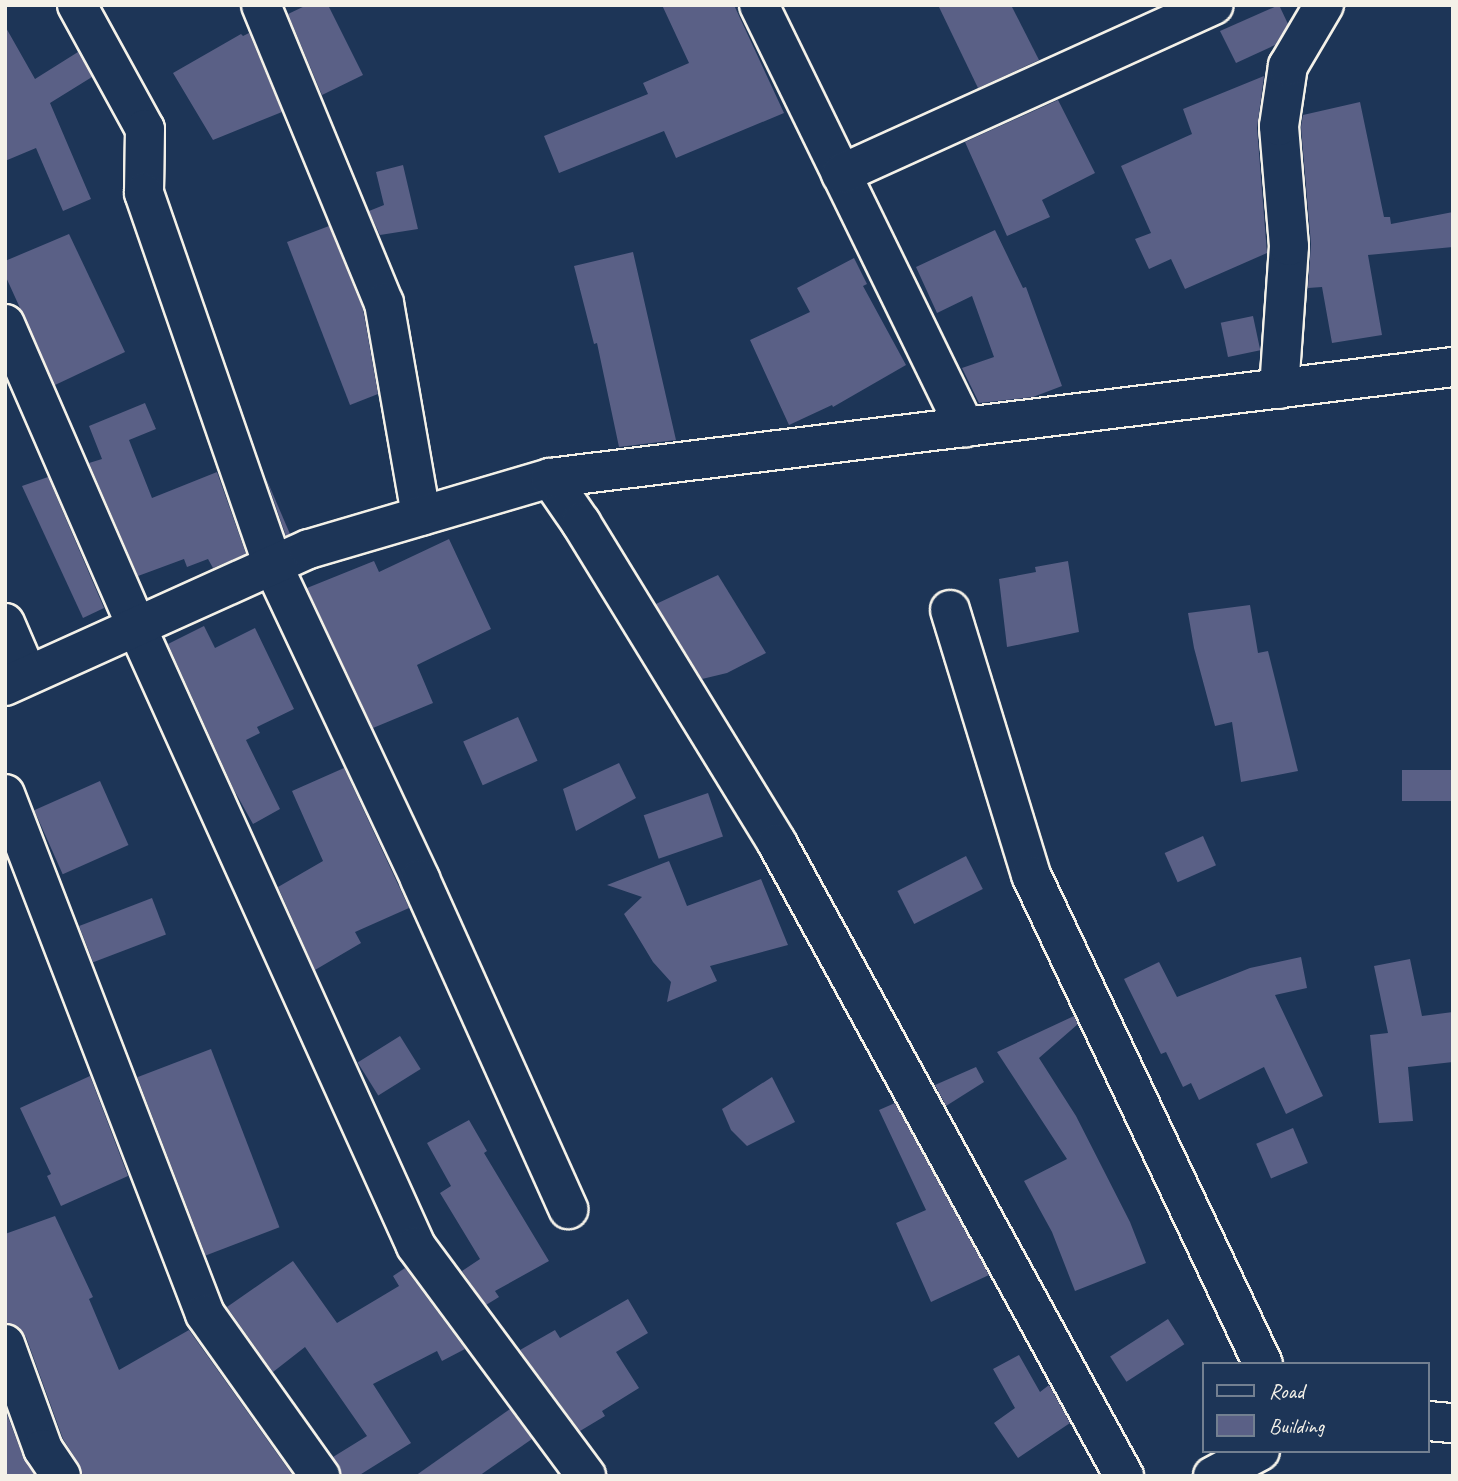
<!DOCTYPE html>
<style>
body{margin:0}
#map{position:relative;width:1458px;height:1481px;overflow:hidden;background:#1d3557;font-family:Caveat,sans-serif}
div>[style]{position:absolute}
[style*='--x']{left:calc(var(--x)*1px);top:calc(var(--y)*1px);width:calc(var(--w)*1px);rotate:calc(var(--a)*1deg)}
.building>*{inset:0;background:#5a6086;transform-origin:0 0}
.roads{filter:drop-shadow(2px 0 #f4f1e8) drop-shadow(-2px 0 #f4f1e8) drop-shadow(0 2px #f4f1e8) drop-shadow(0 -2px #f4f1e8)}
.minor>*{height:38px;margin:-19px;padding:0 19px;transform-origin:19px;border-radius:19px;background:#1d3557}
.tertiary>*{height:38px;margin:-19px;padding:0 19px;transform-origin:19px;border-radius:19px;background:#1d3557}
span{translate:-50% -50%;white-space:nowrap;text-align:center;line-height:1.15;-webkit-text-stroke:5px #1d3557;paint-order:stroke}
.frame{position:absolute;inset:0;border:7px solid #f4f1e8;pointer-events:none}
.legend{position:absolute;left:1202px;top:1362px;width:228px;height:91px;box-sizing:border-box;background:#1d3557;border:2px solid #738091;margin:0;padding:9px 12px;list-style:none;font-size:21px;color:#f4f1e8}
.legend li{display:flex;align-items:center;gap:14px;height:35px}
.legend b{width:35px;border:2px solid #738091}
</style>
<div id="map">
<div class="building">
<div style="clip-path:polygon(307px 5px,328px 5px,363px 75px,322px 95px,288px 14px)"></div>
<div style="clip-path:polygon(662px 5px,734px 5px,784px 113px,676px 158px,664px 131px,559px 173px,544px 136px,648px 94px,643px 83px,689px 63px)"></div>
<div style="clip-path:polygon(938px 5px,1011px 5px,1039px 60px,978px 88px)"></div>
<div style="clip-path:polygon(1279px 5px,1288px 24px,1275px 45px,1236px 63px,1220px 31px)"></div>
<div style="clip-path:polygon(5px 26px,35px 79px,78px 52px,92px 77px,50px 103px,91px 199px,63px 211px,36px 148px,5px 161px)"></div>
<div style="clip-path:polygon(249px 33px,282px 112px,213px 140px,173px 73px,241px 34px,243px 36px)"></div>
<div style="clip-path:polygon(1264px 76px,1257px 128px,1267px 253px,1185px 289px,1171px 259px,1149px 269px,1135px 239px,1151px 233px,1121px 166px,1192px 134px,1183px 109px)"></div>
<div style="clip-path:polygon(1058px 100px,1095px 173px,1042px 200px,1050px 217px,1007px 236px,965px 142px)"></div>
<div style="clip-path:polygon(1360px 102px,1384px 217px,1390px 217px,1391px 224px,1453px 212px,1453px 247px,1368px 255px,1382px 335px,1332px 343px,1322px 287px,1308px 288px,1311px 244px,1301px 127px,1303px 115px)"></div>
<div style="clip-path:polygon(403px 165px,418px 229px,380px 235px,369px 211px,384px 205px,376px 172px)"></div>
<div style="clip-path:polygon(329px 226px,363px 309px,378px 394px,350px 405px,287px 242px)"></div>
<div style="clip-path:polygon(995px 230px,1023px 288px,1026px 287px,1062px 386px,1033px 397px,979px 403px,962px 368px,994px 357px,972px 296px,937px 313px,916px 267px)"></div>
<div style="clip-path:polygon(69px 234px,125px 352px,55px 385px,5px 275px,5px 261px)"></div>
<div style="clip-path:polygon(633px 252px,676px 440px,619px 447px,597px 343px,594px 344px,574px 266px)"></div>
<div style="clip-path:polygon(854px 258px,867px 284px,863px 286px,906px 365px,833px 407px,832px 405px,789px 425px,750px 340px,810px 312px,797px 288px)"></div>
<div style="left:1253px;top:316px;width:35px;height:33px;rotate:78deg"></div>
<div style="clip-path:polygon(145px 403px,156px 429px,129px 440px,152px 498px,217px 472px,246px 554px,213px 568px,208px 559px,187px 567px,184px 559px,138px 576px,89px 463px,102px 459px,89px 426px)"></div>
<div style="clip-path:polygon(48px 477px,104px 608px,83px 618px,22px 486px)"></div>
<div style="clip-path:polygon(266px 478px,290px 534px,286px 536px)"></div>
<div style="clip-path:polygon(449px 539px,491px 629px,417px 665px,433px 703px,373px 728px,307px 588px,374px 561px,379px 572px)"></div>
<div style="clip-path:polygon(1068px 561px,1079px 632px,1007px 647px,999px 579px,1036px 572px,1035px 567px)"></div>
<div style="clip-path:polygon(718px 575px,766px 653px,727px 673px,702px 679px,656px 604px)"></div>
<div style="clip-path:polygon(1250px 605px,1258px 653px,1268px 651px,1298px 771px,1241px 782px,1232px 722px,1215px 726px,1194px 648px,1188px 613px)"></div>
<div style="clip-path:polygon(204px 626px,215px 648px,255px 628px,294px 709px,257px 727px,260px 733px,246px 740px,280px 809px,253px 824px,234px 790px,168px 644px)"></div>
<div style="left:518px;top:717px;width:48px;height:60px;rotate:66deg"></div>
<div style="clip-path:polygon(619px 763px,636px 798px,576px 831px,563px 789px)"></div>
<div style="clip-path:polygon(344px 768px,409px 908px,355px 932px,361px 943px,315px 970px,278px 887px,323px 861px,292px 791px)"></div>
<div style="left:1453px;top:770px;width:31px;height:51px;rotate:90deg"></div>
<div style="left:100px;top:781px;width:70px;height:72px;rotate:66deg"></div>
<div style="left:708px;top:793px;width:46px;height:68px;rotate:71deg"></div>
<div style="left:1203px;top:836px;width:32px;height:42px;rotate:66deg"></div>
<div style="left:966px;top:856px;width:37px;height:77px;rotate:63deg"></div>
<div style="clip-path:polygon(669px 861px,687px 906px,761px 879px,788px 945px,710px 966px,717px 981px,667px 1002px,671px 982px,653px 962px,624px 914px,642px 897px,607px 885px)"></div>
<div style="left:152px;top:898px;width:39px;height:78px;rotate:69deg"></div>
<div style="clip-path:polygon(1301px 957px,1307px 988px,1275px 995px,1323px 1096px,1286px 1114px,1264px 1067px,1199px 1100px,1191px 1083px,1183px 1087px,1166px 1052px,1161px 1054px,1124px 979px,1159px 962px,1177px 997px,1250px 968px)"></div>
<div style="clip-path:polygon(1410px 959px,1422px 1016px,1453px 1012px,1453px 1062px,1408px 1067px,1413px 1121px,1379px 1123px,1370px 1035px,1388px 1033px,1374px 966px)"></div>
<div style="clip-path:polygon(1074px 1016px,1078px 1024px,1039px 1058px,1076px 1116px,1130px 1222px,1146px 1263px,1075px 1291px,1052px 1232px,1024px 1181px,1067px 1159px,997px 1052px)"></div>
<div style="left:400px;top:1036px;width:39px;height:50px;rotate:58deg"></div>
<div style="left:211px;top:1049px;width:191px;height:79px;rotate:69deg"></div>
<div style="clip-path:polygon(976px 1067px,984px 1082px,946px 1106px,935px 1085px)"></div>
<div style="clip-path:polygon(90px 1076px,128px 1176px,61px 1206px,47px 1176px,51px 1174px,20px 1108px)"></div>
<div style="clip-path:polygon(772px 1077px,795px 1122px,747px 1146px,731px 1130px,722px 1109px)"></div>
<div style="clip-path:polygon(895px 1103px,989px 1275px,931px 1302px,896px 1223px,926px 1210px,879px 1110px)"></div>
<div style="clip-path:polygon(469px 1120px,487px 1151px,484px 1153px,549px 1261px,495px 1291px,499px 1297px,486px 1305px,462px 1271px,480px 1259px,440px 1193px,451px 1186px,427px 1143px)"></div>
<div style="left:1293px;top:1128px;width:38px;height:40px;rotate:67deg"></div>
<div style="clip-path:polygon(55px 1216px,93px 1297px,89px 1299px,119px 1370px,189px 1330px,293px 1476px,83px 1476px,79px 1464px,63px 1439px,26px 1337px,19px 1327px,5px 1323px,5px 1234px)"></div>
<div style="clip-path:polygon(293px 1261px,337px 1323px,399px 1286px,393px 1276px,405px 1268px,465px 1349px,442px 1361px,437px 1351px,373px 1384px,411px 1443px,358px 1476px,342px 1476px,333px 1457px,367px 1436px,305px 1347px,273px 1372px,227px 1307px)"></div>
<div style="clip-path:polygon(628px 1299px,648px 1333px,616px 1352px,639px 1388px,602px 1411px,605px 1416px,580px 1431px,520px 1350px,555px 1330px,560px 1338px)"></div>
<div style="left:1168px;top:1319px;width:30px;height:69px;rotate:57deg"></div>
<div style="clip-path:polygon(1019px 1355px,1040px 1392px,1049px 1385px,1070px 1423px,1018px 1458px,994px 1423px,1015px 1408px,993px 1369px)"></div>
<div style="clip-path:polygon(5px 1409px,23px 1457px,35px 1476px,5px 1476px)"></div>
<div style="clip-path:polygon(510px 1409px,532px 1439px,479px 1476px,415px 1476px)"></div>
</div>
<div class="roads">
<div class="minor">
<div style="--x:77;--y:5;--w:141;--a:61.3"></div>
<div style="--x:145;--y:129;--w:64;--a:90.9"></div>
<div style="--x:144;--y:193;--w:395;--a:70.9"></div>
<div style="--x:273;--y:566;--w:346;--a:64.8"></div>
<div style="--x:420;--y:879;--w:362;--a:65.8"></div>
<div style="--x:261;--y:5;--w:322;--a:67.6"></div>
<div style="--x:384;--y:303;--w:216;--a:80.1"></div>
<div style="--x:759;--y:5;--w:470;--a:64"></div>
<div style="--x:841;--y:174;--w:409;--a:-24.4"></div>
<div style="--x:5;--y:324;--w:331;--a:66.5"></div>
<div style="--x:137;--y:628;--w:678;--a:65.7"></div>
<div style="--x:416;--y:1246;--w:286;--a:53.5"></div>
<div style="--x:1279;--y:389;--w:143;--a:-86"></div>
<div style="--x:1289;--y:246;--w:120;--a:-94.8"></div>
<div style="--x:1279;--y:126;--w:61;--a:-81.5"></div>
<div style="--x:1288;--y:66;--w:71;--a:-59.5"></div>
<div style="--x:550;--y:478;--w:55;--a:55.4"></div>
<div style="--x:581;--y:523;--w:375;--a:58.5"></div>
<div style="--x:777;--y:843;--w:722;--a:61.27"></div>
<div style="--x:950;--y:610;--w:277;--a:73"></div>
<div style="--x:1031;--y:875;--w:541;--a:64.62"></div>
<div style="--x:5;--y:623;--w:56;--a:66.7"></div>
<div style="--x:5;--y:794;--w:557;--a:68.96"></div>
<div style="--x:205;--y:1314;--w:199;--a:54.6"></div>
<div style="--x:5;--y:1344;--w:112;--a:70.1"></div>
<div style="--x:43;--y:1449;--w:32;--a:56"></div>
<div style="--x:1428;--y:1421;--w:25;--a:5"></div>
<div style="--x:1213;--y:1476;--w:53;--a:-28"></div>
</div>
<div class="tertiary">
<div style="--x:5;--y:686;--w:333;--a:-24.3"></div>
<div style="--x:309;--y:549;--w:251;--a:-16.4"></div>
<div style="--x:550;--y:478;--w:910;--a:-7.01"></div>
</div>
</div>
<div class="frame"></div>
<ul class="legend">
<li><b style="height:9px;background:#1d3557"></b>Road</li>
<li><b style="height:19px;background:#5a6086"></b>Building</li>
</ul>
</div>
